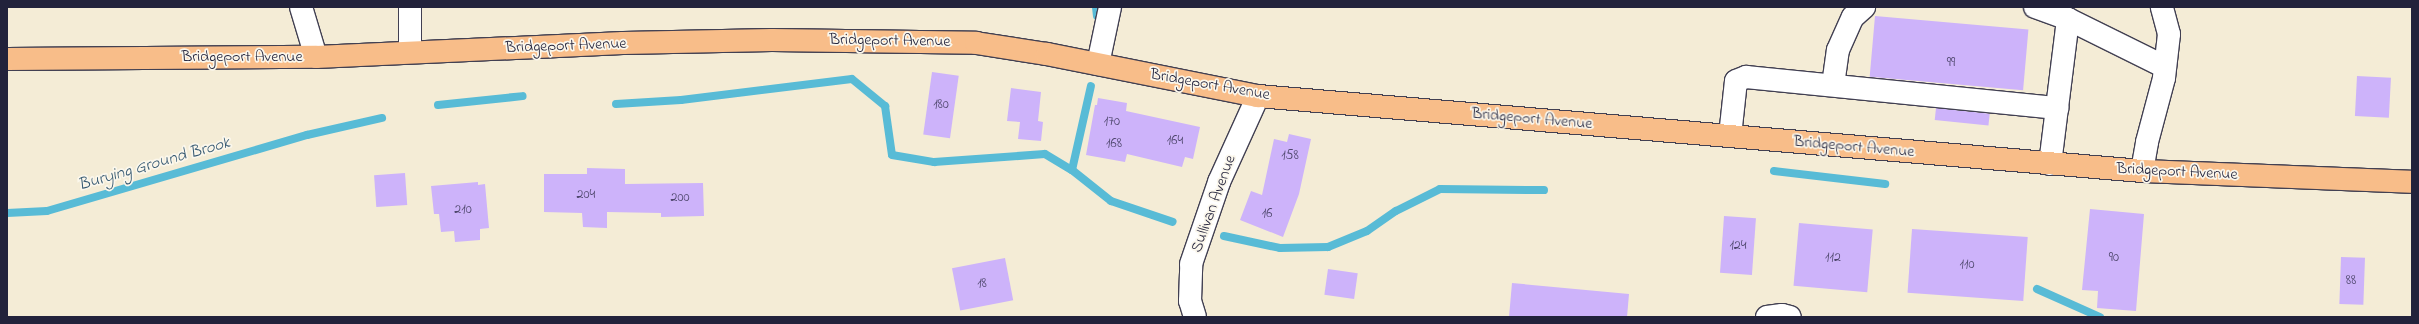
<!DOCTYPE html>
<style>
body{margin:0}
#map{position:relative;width:2419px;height:324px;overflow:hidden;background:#f4ecd6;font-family:"Indie Flower",sans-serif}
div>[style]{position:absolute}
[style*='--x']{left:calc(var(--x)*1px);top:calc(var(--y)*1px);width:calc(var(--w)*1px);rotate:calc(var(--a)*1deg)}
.stream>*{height:8px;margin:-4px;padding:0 4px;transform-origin:4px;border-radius:4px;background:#58bbd6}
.building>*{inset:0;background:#cdb3fa;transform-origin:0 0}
.roads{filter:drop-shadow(1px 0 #424052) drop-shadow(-1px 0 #424052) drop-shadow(0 1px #424052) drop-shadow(0 -1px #424052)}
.minor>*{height:22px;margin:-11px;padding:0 11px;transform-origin:11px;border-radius:11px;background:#fff}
.major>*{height:22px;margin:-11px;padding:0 11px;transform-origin:11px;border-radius:11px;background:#f8bd89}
span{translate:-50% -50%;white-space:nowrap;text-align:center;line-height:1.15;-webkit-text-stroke:3.5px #fbf7ec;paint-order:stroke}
.number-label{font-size:14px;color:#4d466b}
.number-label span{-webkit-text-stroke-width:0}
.street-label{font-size:16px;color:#22223b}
.water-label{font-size:17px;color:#355871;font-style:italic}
.frame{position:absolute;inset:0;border:8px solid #22223b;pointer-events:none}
</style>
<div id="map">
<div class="stream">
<div style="--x:1096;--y:7;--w:9;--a:84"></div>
<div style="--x:616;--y:104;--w:65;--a:-3.5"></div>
<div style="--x:681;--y:100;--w:172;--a:-7"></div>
<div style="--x:852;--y:79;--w:43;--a:39.3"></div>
<div style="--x:885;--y:106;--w:49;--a:81.9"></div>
<div style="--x:892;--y:155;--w:43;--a:9.5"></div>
<div style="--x:934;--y:162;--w:111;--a:-4.1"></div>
<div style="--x:1045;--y:154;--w:31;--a:31"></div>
<div style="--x:1072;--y:170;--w:50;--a:38.5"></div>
<div style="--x:1111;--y:201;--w:65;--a:18.7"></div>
<div style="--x:438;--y:105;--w:85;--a:-6"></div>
<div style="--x:1072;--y:170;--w:86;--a:-77.3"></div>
<div style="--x:1774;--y:171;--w:112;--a:6.7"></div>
<div style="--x:7;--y:213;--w:40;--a:-2.9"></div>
<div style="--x:47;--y:211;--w:271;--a:-16.3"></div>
<div style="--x:307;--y:135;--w:77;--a:-12.8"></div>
<div style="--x:1224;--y:236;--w:57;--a:12.1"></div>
<div style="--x:1280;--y:248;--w:48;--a:-1.2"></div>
<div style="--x:1328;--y:247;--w:42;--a:-22.3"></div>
<div style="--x:1367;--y:231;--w:35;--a:-35"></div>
<div style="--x:1396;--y:211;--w:49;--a:-26.6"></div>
<div style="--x:1440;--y:189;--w:104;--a:0.6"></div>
<div style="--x:2037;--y:289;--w:69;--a:24"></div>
</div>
<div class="building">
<div style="left:1875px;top:16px;width:154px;height:61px;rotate:5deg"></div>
<div style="left:932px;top:72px;width:27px;height:63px;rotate:8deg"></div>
<div style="left:2357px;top:76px;width:34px;height:40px;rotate:3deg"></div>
<div style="clip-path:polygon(1011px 88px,1041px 92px,1038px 121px,1043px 122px,1041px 141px,1018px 139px,1020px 122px,1007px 121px)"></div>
<div style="clip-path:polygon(1098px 98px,1127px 103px,1126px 111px,1200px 127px,1193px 159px,1185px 157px,1182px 167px,1127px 154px,1125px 162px,1086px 155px,1095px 105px,1097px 105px)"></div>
<div style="left:1936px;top:108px;width:54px;height:12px;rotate:6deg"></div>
<div style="clip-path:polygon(1289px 134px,1311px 139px,1299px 194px,1283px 237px,1240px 220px,1251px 191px,1262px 195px,1274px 139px,1287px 142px)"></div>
<div style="clip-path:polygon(587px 168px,625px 169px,625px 184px,703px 183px,704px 216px,661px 217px,661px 213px,607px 212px,607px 228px,583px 227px,582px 213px,544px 212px,544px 174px,587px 174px)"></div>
<div style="left:405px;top:173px;width:32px;height:31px;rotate:86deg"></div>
<div style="clip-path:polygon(478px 182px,478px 185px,485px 184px,489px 228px,480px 229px,480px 240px,455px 242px,454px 231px,441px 232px,439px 214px,434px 214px,431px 186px)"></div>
<div style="clip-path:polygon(2090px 209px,2144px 214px,2136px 311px,2097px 308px,2098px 291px,2082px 290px)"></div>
<div style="left:1724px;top:216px;width:32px;height:57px;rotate:4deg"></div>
<div style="left:1799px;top:223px;width:74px;height:63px;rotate:5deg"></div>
<div style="left:1912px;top:229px;width:116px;height:64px;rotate:4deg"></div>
<div style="left:2341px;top:257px;width:24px;height:47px;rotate:2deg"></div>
<div style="left:1005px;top:258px;width:43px;height:54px;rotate:79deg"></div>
<div style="left:1328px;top:269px;width:30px;height:26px;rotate:8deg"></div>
<div style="clip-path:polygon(1512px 283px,1629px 294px,1627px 317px,1509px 317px)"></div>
</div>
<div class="roads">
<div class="minor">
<div style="--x:301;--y:7;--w:52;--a:73.3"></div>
<div style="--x:2035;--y:7;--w:35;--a:20"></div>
<div style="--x:410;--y:52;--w:45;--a:-90"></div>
<div style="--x:1098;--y:64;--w:58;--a:-78.1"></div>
<div style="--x:1833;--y:85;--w:35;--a:-82"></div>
<div style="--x:1838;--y:50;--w:36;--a:-66"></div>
<div style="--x:1853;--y:17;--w:15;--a:-42"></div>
<div style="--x:1730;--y:136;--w:55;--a:-83.8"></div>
<div style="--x:1736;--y:81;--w:11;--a:-22"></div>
<div style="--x:1746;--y:77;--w:313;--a:5.7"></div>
<div style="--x:2050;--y:164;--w:146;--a:-82.9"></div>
<div style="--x:2068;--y:19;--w:108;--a:26.3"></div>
<div style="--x:2142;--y:171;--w:29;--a:-80"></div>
<div style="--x:2147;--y:142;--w:66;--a:-75.1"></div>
<div style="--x:2164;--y:78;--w:44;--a:-83.5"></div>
<div style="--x:2169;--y:34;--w:28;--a:-105"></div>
<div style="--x:1195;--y:317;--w:17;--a:-107"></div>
<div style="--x:1190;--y:301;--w:37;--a:-88"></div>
<div style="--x:1191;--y:264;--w:87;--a:-71.1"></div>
<div style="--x:1219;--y:182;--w:94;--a:-65.6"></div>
<div style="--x:1767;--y:317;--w:15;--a:-8"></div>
<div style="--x:1782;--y:315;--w:8;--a:14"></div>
</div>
<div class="major">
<div style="--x:7;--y:59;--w:309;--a:-0.4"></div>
<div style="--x:316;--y:57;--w:307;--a:-2.6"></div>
<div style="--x:623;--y:43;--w:149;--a:-1.2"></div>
<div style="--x:772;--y:40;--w:204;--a:0.8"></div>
<div style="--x:976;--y:43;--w:72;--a:8.8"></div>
<div style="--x:1047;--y:54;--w:215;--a:11.3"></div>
<div style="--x:1258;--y:96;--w:887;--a:4.85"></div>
<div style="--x:2142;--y:171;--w:270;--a:2.3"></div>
</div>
</div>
<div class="number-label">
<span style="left:1951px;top:63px">99</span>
<span style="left:941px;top:105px">180</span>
<span style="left:1112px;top:122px">170</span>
<span style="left:1175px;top:141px">164</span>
<span style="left:1114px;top:144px">168</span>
<span style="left:1290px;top:156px">158</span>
<span style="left:586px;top:195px">204</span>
<span style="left:680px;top:198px">200</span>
<span style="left:463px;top:210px">210</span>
<span style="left:1267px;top:214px">16</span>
<span style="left:1738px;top:246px">124</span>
<span style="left:1833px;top:258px">112</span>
<span style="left:2114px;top:258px">90</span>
<span style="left:1967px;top:265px">110</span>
<span style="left:2351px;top:281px">88</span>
<span style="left:982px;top:284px">18</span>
</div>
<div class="street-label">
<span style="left:890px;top:41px;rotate:1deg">Bridgeport Avenue</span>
<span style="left:566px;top:46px;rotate:-2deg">Bridgeport Avenue</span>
<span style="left:242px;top:57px">Bridgeport Avenue</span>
<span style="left:1210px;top:85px;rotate:10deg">Bridgeport Avenue</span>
<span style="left:1532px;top:119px;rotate:5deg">Bridgeport Avenue</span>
<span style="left:1854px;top:147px;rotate:5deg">Bridgeport Avenue</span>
<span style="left:2177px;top:172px;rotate:3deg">Bridgeport Avenue</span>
<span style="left:1214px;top:204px;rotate:-70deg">Sullivan Avenue</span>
</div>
<div class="water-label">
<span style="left:154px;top:164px;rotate:-16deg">Burying Ground Brook</span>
</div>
<div class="frame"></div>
</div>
